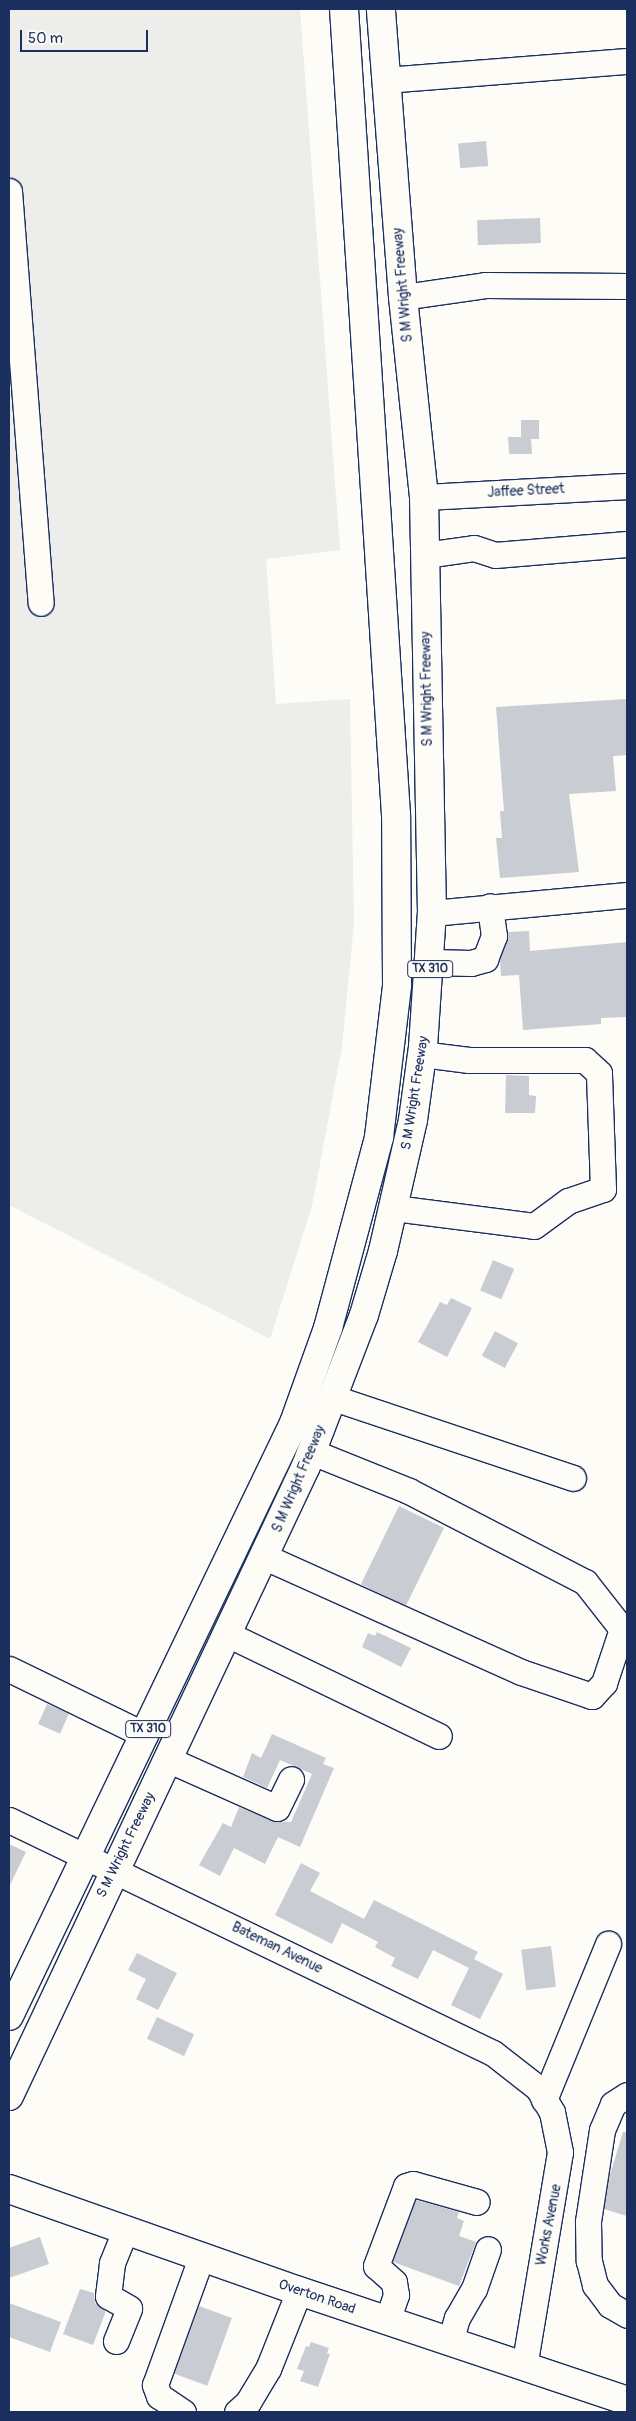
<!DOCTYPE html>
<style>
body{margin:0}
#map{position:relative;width:636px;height:2421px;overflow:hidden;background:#fdfcf7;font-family:Pangolin,sans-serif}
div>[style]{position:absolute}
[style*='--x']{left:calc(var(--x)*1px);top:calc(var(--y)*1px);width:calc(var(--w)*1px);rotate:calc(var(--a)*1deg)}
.built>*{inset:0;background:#edeeec}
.building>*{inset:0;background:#c9ccd3;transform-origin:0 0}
.roads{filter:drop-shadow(1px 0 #1b2f5e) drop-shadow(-1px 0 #1b2f5e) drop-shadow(0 1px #1b2f5e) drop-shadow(0 -1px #1b2f5e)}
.minor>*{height:25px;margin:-12.5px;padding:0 12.5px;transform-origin:12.5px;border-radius:12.5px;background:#fdfcf7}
.major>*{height:28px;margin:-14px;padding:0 14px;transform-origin:14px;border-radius:14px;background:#fdfcf7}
span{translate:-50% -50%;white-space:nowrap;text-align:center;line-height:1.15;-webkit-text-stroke:4px #fdfcf7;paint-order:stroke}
.shield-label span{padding:1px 4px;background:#fdfcf7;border:1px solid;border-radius:4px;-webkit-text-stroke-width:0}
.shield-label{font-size:12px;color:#1b2f5e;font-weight:700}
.street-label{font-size:14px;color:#1b2f5e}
.frame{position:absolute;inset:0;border:10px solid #1b2f5e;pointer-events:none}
.scale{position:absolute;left:20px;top:30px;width:128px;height:22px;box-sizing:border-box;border:2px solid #1b2f5e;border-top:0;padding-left:6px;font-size:15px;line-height:18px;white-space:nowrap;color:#1b2f5e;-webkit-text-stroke:4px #fdfcf7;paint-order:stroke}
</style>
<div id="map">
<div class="built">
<div style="clip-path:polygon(9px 9px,300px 9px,340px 550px,266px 559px,276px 704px,350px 699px,354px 924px,342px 1047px,312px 1206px,270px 1339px,9px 1205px)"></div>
</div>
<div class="building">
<div style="left:486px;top:141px;width:25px;height:28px;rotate:85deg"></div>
<div style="left:540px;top:218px;width:25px;height:63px;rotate:88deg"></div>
<div style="clip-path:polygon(521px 420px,539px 420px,539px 439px,531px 439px,532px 454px,509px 454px,508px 437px,521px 437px)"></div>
<div style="clip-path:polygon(627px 699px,627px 755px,613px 756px,616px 791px,569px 794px,579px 872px,500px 878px,496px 838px,502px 838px,500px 811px,504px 811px,496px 707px)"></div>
<div style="clip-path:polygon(529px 931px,530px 951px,627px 942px,627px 1017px,601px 1018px,601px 1024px,523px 1030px,519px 975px,501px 976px,500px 960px,508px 932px)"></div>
<div style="clip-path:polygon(506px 1075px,529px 1076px,529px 1095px,536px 1096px,535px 1113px,505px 1113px)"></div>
<div style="left:493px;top:1260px;width:23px;height:33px;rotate:23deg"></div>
<div style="clip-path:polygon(451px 1298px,472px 1308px,447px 1357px,418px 1342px,440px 1302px,447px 1305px)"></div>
<div style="left:495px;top:1331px;width:26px;height:28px;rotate:28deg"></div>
<div style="left:399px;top:1506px;width:50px;height:87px;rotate:26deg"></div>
<div style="clip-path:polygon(377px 1632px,411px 1648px,401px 1667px,362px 1647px,368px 1633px,375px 1636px)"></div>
<div style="left:47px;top:1704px;width:24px;height:22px;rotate:24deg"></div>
<div style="clip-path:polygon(272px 1734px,326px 1758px,323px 1764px,334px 1768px,300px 1847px,278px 1837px,265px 1864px,234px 1848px,220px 1876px,199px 1865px,223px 1823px,231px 1827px,239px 1807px,272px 1821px,291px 1822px,312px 1774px,280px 1760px,267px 1788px,243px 1777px,252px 1753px,261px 1758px)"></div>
<div style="clip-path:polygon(9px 1844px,26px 1852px,9px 1887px)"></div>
<div style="clip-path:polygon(301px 1863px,320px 1873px,310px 1891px,364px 1919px,374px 1900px,478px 1952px,474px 1959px,503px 1974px,480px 2019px,451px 2005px,469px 1968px,433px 1950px,418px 1979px,391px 1966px,395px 1958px,375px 1947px,378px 1942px,342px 1923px,332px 1944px,275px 1915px)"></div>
<div style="left:551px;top:1946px;width:41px;height:30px;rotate:83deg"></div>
<div style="clip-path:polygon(137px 1953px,177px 1973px,158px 2010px,136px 1999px,146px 1979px,128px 1970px)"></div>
<div style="left:157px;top:2017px;width:41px;height:24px;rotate:25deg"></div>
<div style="clip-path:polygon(623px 2132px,627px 2132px,627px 2216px,604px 2209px,610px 2175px)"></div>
<div style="clip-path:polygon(416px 2200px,459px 2212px,457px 2218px,464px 2221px,459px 2236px,476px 2242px,459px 2286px,393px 2262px)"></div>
<div style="clip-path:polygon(40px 2237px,49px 2264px,9px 2278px,9px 2248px)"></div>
<div style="clip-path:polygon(80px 2289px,94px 2293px,95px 2303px,106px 2311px,93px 2345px,63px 2334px)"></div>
<div style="clip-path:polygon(9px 2303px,61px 2322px,50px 2352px,9px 2337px)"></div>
<div style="left:199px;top:2306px;width:35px;height:72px;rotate:20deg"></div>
<div style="clip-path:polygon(311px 2342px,329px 2348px,327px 2353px,330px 2354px,318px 2387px,300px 2381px,304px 2371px,297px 2369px,306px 2346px,309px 2347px)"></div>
</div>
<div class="roads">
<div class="minor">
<div style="--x:385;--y:80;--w:243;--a:-4.5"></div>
<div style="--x:9;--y:191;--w:413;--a:85.6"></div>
<div style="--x:403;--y:297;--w:83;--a:-8.3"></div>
<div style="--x:485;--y:285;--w:142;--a:0.4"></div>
<div style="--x:424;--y:497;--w:203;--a:-3.1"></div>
<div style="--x:425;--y:555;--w:49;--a:-8.1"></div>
<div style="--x:474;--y:548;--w:22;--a:18"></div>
<div style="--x:495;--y:555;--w:132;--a:-4.8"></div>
<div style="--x:432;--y:913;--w:196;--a:-5.3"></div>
<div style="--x:431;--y:962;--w:40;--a:1.4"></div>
<div style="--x:471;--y:963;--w:15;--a:-16"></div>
<div style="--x:485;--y:959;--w:25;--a:-69"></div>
<div style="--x:494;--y:936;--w:30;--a:-98"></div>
<div style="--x:394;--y:1208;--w:141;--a:7.3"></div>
<div style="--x:534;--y:1226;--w:42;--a:-36.3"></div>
<div style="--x:568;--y:1201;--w:37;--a:-19"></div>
<div style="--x:603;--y:1189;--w:116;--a:-92"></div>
<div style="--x:599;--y:1073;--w:19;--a:-137"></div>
<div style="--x:585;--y:1060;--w:116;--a:180"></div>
<div style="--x:469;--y:1060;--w:47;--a:-172.7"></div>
<div style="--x:334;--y:1398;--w:252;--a:18.5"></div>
<div style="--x:265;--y:1557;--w:281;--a:24.2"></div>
<div style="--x:521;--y:1672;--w:75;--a:18.7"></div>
<div style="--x:592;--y:1696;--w:18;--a:-47"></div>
<div style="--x:604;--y:1683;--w:57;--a:-71.6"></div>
<div style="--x:622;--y:1629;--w:60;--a:-128.2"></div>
<div style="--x:585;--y:1582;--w:198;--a:-152.7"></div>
<div style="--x:409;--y:1491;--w:105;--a:-158.1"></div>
<div style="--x:227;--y:1634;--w:235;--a:25.7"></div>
<div style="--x:9;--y:1669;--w:151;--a:25.9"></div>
<div style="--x:167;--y:1759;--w:120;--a:24"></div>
<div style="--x:277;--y:1808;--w:32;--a:-64"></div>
<div style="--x:9;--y:1820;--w:537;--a:25.71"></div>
<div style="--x:493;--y:2053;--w:57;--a:37.9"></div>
<div style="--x:538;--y:2088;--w:28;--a:60"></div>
<div style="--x:552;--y:2112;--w:41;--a:78.7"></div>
<div style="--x:560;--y:2152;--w:218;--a:99.5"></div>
<div style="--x:627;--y:2095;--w:17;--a:147"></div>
<div style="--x:613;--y:2104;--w:28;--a:113"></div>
<div style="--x:602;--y:2130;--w:93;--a:98.7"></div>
<div style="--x:588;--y:2222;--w:39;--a:89"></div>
<div style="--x:589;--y:2261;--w:25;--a:76"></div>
<div style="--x:595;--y:2285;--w:25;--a:53"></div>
<div style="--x:610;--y:2305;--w:20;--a:30"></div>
<div style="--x:544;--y:2100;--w:169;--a:-67.7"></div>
<div style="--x:387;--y:2321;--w:28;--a:-71"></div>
<div style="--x:396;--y:2295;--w:13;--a:-99"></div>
<div style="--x:394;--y:2282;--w:24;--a:-138"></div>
<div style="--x:376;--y:2266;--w:85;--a:-69.4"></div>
<div style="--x:406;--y:2186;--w:7;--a:-16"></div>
<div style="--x:413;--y:2184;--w:66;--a:15.7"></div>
<div style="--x:116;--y:2341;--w:35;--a:-68"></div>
<div style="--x:129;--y:2308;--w:24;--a:-150"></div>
<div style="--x:108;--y:2296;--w:33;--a:-83"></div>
<div style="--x:112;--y:2263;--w:35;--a:-68"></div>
<div style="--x:450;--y:2342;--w:25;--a:-74"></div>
<div style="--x:457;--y:2318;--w:34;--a:-60"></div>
<div style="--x:474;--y:2289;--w:42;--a:-70.7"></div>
<div style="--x:183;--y:2412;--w:29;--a:-146"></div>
<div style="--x:159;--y:2396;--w:12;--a:-110"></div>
<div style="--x:155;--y:2385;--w:135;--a:-70.1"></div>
<div style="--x:237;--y:2412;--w:15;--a:-42"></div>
<div style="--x:248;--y:2402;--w:39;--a:-59"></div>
<div style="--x:268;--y:2369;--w:84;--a:-68.3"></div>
</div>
<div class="major">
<div style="--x:9;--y:2016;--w:658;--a:-64.33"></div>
<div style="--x:294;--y:1423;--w:101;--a:-70.3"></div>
<div style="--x:328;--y:1328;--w:198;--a:-75"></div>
<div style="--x:379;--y:1137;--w:153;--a:-83.2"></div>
<div style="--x:397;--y:985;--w:170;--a:-90.3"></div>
<div style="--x:396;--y:815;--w:808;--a:-93.69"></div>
<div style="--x:9;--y:2096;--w:696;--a:-64.76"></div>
<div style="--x:306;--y:1466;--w:162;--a:-69"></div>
<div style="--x:364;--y:1315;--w:67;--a:-73.5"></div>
<div style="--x:383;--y:1251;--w:134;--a:-77.1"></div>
<div style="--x:413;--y:1120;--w:74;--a:-82.2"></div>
<div style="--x:423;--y:1047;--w:134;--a:-86.2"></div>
<div style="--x:432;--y:913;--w:416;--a:-91.1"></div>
<div style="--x:424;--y:497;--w:201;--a:-96"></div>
<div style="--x:403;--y:297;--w:289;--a:-94.4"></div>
<div style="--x:9;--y:2189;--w:307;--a:19.4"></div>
<div style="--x:299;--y:2291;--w:346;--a:18.5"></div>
</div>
</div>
<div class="shield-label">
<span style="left:430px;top:969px">TX 310</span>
<span style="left:148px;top:1729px">TX 310</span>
</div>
<div class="street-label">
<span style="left:403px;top:285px;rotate:-95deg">S M Wright Freeway</span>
<span style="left:526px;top:491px;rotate:-3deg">Jaffee Street</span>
<span style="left:427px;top:689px;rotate:-91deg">S M Wright Freeway</span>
<span style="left:415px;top:1093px;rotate:-81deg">S M Wright Freeway</span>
<span style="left:299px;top:1479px;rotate:-67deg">S M Wright Freeway</span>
<span style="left:126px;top:1845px;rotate:-64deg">S M Wright Freeway</span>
<span style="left:277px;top:1948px;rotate:26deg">Bateman Avenue</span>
<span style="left:549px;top:2225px;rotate:-79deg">Works Avenue</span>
<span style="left:317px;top:2297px;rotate:19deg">Overton Road</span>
</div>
<div class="frame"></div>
<div class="scale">50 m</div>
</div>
